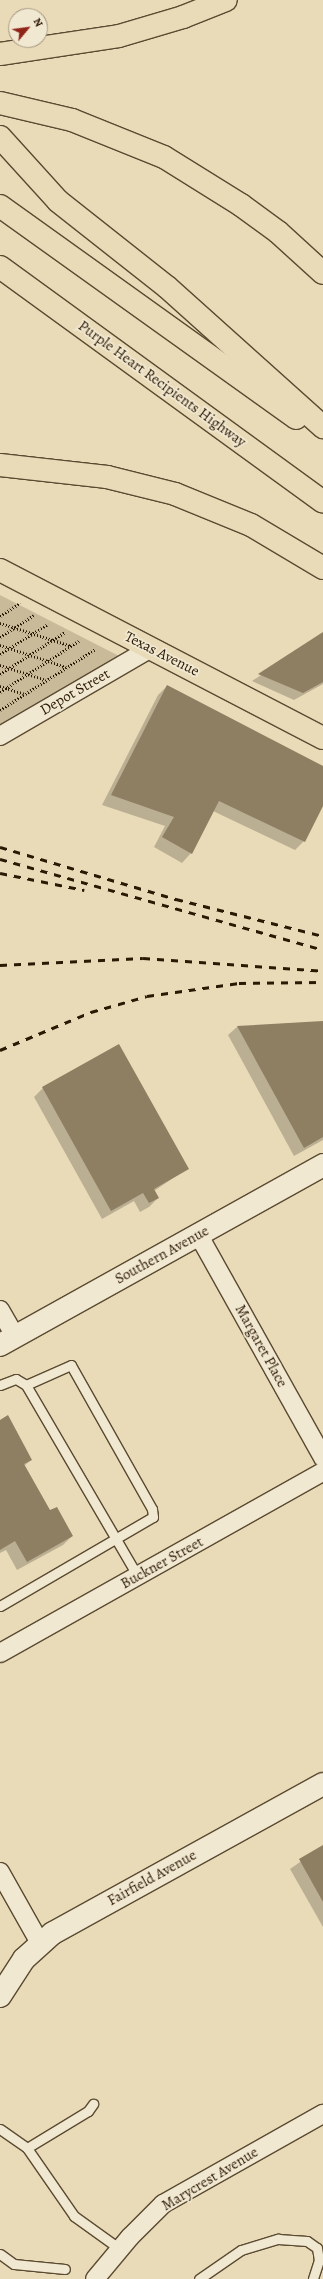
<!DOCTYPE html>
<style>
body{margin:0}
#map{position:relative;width:323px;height:2279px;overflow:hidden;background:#e9dbb8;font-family:Alegreya,serif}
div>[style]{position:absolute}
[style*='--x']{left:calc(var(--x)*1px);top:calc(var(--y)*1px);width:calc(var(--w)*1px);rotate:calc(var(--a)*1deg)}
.green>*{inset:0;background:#c9ba99}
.shadow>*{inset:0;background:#0003}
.building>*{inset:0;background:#8e7e62}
.path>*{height:2.5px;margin-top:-1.25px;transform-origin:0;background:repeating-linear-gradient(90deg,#2b1904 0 1px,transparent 0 3px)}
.roads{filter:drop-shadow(1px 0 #5a4a31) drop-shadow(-1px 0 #5a4a31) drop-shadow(0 1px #5a4a31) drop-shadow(0 -1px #5a4a31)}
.lane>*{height:9px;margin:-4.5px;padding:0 4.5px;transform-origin:4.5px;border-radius:4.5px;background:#f1e8d1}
.street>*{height:18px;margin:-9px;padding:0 9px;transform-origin:9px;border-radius:9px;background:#f1e8d1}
.secondary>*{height:22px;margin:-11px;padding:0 11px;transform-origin:11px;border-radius:11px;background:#f1e8d1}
.primary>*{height:22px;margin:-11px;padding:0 11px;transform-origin:11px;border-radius:11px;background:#e9dbb8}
.highway>*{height:22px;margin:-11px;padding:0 11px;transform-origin:11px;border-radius:11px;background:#e9dbb8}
.rail>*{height:3px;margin-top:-1.5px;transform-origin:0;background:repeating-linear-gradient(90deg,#2b1904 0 7px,transparent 0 14px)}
span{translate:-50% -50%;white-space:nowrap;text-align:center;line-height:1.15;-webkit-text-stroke:3.5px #f1e8d1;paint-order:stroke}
.street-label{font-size:15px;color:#2b1904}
.north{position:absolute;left:8px;top:8px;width:40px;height:40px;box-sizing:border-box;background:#f1e8d1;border:1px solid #a2957f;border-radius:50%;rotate:61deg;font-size:11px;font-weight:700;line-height:16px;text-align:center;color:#2b1904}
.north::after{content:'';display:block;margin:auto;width:14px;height:18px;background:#8f2418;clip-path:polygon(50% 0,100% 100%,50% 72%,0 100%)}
</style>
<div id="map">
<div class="green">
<div style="clip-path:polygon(0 595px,119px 656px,0 725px)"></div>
</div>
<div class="shadow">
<div style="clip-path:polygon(323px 634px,323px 684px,294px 700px,252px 681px)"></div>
<div style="clip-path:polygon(167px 686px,323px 767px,323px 804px,304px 841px,295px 850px,213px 811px,191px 853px,182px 863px,154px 847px,165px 826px,102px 805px,158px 695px)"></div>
<div style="clip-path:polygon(323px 1022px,323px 1140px,294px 1156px,228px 1035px,237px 1027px)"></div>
<div style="clip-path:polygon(43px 1088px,188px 1168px,154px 1191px,158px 1198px,149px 1207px,140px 1212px,134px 1201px,102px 1219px,34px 1097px)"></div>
<div style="clip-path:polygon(0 1421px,31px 1460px,24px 1466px,49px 1512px,72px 1536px,63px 1545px,17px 1570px,6px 1550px,0 1553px)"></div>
<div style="clip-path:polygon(323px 1846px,323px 1927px,290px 1869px)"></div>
</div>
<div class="building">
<div style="clip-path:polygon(323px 632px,323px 682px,303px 693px,258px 674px)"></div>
<div style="clip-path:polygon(167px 685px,323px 766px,323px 806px,305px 842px,219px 801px,192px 854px,162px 837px,174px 817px,111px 795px)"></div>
<div style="clip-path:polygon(323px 1021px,323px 1137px,304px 1148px,237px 1026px)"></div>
<div style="clip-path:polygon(119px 1044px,189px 1169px,154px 1189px,159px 1198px,149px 1203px,143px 1193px,111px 1211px,42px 1087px)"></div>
<div style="clip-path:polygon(8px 1415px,32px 1460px,24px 1464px,50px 1510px,57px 1507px,73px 1536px,27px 1562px,15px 1541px,0 1550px,0 1420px)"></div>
<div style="clip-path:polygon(323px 1845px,323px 1902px,299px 1859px)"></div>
</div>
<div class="path">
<div style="--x:0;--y:616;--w:24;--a:-33"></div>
<div style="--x:0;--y:623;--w:75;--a:17.9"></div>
<div style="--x:0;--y:637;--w:40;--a:-32.9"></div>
<div style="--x:0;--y:645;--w:70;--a:18.4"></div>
<div style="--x:0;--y:654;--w:57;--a:-32"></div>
<div style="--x:0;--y:665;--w:48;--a:18.1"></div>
<div style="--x:0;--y:674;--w:77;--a:-32.9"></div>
<div style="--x:0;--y:686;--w:25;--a:18"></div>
<div style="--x:0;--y:692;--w:95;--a:-33"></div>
<div style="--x:0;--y:710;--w:112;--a:-32.6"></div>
</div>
<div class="roads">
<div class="lane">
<div style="--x:0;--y:1385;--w:17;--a:-21"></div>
<div style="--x:16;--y:1379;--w:12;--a:31"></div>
<div style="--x:26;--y:1385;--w:222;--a:59.7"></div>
<div style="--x:0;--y:1606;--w:177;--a:-30.2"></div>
<div style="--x:153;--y:1517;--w:8;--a:-97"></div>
<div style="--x:152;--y:1509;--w:165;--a:-119.4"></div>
<div style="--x:71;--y:1365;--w:49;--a:156"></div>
<div style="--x:0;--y:2129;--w:33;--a:35"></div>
<div style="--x:27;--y:2148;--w:83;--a:55.3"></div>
<div style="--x:74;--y:2216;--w:57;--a:35.7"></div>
<div style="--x:27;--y:2148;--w:71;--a:-31.2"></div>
<div style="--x:88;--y:2111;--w:9;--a:-54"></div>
<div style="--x:0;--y:2254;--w:17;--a:36"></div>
<div style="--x:14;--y:2264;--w:51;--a:5.6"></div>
<div style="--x:199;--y:2279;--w:51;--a:-34.6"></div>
<div style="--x:241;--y:2250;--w:39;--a:-17"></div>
<div style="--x:278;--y:2239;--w:29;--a:4"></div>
<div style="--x:307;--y:2241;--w:12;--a:35"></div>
<div style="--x:317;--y:2248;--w:12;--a:81"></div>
<div style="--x:319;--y:2260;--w:20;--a:108"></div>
</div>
<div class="street">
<div style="--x:0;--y:736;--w:175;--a:-30.2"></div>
<div style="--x:198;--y:1234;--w:257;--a:60.8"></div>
<div style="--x:0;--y:1310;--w:30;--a:60"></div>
<div style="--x:0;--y:1653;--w:370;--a:-29.3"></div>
<div style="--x:0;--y:1872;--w:81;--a:60.6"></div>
<div style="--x:95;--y:2279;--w:55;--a:-50.2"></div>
<div style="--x:130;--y:2237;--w:47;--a:-45"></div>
<div style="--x:163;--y:2204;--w:184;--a:-29.4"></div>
</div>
<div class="secondary">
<div style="--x:0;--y:1345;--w:370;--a:-29.1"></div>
<div style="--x:0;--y:1996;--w:44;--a:-57"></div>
<div style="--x:24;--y:1959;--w:39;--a:-42"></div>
<div style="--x:53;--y:1933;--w:308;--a:-28.9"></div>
</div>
<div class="primary">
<div style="--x:0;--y:570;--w:364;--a:27.5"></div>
</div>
<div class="highway">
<div style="--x:0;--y:54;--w:120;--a:-8.6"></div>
<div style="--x:119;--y:36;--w:67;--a:-16.5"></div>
<div style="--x:183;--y:17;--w:46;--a:-21.6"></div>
<div style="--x:0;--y:103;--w:74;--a:13.3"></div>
<div style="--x:72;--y:120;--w:99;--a:21.9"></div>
<div style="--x:164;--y:157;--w:91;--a:31.9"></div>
<div style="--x:241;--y:205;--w:46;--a:36.1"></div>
<div style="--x:278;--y:232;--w:61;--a:42.3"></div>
<div style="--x:0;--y:137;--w:86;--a:47.8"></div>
<div style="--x:58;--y:201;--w:139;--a:38.3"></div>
<div style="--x:167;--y:287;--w:210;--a:41.9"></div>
<div style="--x:0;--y:206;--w:364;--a:35.6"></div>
<div style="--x:0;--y:267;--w:399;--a:36"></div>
<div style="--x:0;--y:465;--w:108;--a:6.4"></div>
<div style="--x:107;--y:477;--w:70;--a:14"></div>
<div style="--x:175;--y:494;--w:82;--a:22.2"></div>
<div style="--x:251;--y:525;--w:84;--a:30.8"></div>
</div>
</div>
<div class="rail">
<div style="--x:0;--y:847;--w:184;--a:16.5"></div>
<div style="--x:176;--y:899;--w:152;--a:14.1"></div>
<div style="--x:0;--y:859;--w:336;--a:15.7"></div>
<div style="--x:0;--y:873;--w:86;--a:11.4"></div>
<div style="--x:0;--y:965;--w:143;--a:-2.8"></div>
<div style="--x:143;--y:958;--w:180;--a:4.1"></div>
<div style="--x:0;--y:1050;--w:99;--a:-22.7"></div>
<div style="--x:91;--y:1012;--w:58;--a:-15.9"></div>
<div style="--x:147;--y:996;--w:93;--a:-8"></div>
<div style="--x:239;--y:983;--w:84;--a:-0.7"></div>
</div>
<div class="street-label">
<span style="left:162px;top:384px;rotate:36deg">Purple Heart Recipients Highway</span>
<span style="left:162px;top:654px;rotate:27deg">Texas Avenue</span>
<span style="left:75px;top:692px;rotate:-30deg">Depot Street</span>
<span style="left:162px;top:1255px;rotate:-29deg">Southern Avenue</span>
<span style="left:261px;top:1346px;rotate:61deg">Margaret Place</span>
<span style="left:162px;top:1563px;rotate:-29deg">Buckner Street</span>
<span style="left:152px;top:1878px;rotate:-29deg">Fairfield Avenue</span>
<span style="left:210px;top:2179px;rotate:-31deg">Marycrest Avenue</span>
</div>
<div class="north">N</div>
</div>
